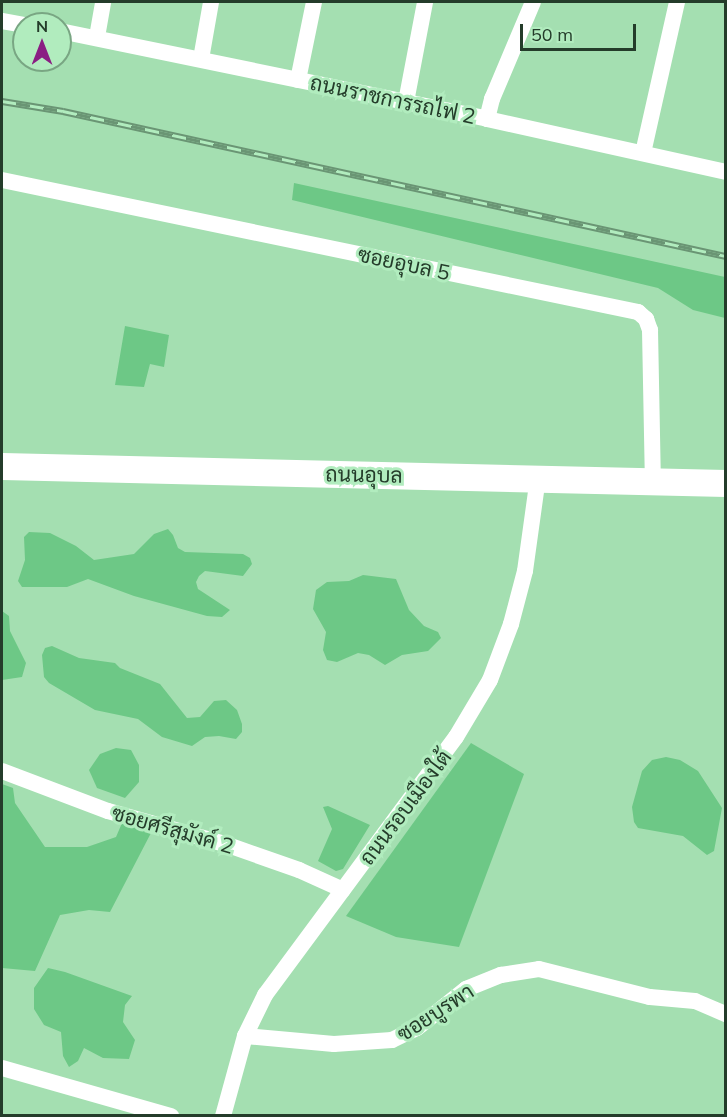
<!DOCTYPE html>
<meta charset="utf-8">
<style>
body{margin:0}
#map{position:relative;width:727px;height:1117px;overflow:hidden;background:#a4dfb1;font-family:Mulish,Sarabun,sans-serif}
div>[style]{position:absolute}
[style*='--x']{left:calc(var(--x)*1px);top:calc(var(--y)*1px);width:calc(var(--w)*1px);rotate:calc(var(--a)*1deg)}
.green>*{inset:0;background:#6dc886}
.street>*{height:16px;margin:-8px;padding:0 8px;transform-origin:8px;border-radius:8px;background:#fff}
.primary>*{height:27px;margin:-13.5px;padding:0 13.5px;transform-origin:13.5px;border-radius:13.5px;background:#fff}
.rail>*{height:7px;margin-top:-3.5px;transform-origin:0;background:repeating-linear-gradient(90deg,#b1ecbe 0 14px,#6a9574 0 28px);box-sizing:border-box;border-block:2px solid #6a9574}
span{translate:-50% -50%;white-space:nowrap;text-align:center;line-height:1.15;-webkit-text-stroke:6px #b1ecbe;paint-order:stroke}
.street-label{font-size:21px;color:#243c2a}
.frame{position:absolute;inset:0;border:3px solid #243c2a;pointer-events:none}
.north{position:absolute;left:12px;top:12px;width:60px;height:60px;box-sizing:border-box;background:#b1ecbe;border:2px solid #79a683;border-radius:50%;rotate:0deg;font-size:16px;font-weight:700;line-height:24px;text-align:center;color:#243c2a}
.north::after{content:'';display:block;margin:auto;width:21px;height:27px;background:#8a1e83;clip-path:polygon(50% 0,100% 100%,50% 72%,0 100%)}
.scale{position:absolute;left:520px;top:24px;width:116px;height:27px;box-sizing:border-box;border:3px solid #243c2a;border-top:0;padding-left:8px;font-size:18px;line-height:21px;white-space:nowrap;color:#243c2a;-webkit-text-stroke:4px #b1ecbe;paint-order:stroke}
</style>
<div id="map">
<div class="green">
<div style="clip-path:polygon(294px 183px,725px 277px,725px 318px,693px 310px,658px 288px,292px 200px)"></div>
<div style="clip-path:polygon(125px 326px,169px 335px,164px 367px,150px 364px,144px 387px,115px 385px)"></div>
<div style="clip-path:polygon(168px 529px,173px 535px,178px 548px,185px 552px,243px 554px,250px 558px,252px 564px,243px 576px,205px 571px,199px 576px,196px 582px,198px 589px,230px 610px,222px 617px,207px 616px,134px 596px,88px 579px,67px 587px,22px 587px,18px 581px,25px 560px,24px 537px,29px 532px,50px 533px,76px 546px,94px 560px,134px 554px,154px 534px)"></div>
<div style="clip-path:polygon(363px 575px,396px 579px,409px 610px,424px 626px,438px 632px,441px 638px,428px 651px,402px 655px,385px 665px,369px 655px,358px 653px,337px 662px,327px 660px,323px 650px,326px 632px,313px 609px,316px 590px,327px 582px,349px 581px)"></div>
<div style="clip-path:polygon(2px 611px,9px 616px,10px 631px,26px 663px,22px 677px,2px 680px)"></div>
<div style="clip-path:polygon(52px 646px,79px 658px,115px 663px,120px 668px,160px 684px,187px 718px,200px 717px,214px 701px,226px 700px,237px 710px,242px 724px,242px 732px,236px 739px,219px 736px,205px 737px,192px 746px,162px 737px,138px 719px,95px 710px,49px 683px,44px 677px,42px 655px,45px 648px)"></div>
<div style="clip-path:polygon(471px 743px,524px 774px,459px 947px,396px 937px,346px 916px)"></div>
<div style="clip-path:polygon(116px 748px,131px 750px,139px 765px,139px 782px,125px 798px,97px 788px,89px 770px,100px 754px)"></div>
<div style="clip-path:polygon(666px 757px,680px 760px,698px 771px,722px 808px,714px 851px,707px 855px,683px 836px,638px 828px,634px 822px,632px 807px,642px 771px,652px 760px)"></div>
<div style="clip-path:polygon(2px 784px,13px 788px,15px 803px,45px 847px,87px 847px,116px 837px,122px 823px,152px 831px,110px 912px,89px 910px,60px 915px,35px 971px,2px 968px)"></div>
<div style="clip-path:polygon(328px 806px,370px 825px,343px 869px,336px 871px,318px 861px,332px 829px,323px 807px)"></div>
<div style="clip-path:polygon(48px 968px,65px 972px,132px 996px,125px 1005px,123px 1022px,135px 1040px,129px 1059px,103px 1058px,84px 1048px,78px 1061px,69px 1067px,63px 1056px,61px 1032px,44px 1025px,34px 1009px,34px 988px)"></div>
</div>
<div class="street">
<div style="--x:2;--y:21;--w:22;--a:10"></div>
<div style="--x:60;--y:31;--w:436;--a:11.6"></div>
<div style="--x:487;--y:119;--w:245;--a:12.5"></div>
<div style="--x:97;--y:37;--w:36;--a:-80"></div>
<div style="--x:201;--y:59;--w:58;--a:-80"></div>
<div style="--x:298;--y:80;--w:80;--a:-78.4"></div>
<div style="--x:406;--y:102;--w:102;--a:-79.2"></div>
<div style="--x:487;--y:119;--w:21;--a:-76"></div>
<div style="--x:492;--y:99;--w:105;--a:-67.1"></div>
<div style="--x:643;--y:153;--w:155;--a:-77.3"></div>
<div style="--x:2;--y:180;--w:650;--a:11.73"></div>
<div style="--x:638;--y:312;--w:11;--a:41"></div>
<div style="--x:646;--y:319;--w:12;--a:70"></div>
<div style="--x:650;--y:330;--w:150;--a:88.9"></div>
<div style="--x:2;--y:771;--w:113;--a:20.7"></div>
<div style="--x:108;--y:811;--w:125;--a:15.8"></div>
<div style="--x:228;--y:845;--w:75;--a:19.4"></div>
<div style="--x:299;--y:870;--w:48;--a:24.4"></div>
<div style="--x:245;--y:1036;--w:89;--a:5.1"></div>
<div style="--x:334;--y:1044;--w:58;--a:-3.9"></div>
<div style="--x:392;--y:1040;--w:28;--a:-26"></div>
<div style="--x:417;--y:1028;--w:63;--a:-38.5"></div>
<div style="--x:466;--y:989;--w:38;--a:-22"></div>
<div style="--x:501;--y:975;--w:38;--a:-9"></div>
<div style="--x:539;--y:969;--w:114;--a:14.2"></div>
<div style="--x:650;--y:997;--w:45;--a:5.1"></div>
<div style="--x:695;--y:1001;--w:34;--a:23"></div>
<div style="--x:2;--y:1068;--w:176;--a:15.9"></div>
<div style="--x:223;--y:1116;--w:83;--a:-74.6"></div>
<div style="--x:245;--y:1036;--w:46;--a:-64"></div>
<div style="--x:265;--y:995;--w:321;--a:-53.5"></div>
<div style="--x:456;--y:737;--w:66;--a:-59.2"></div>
<div style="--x:490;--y:680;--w:60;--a:-69.4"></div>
<div style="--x:511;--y:624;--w:55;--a:-75.2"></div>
<div style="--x:525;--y:571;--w:95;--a:-82.1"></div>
</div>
<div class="primary">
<div style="--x:2;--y:466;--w:724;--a:1.35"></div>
</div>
<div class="rail">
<div style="--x:2;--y:101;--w:62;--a:9.3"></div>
<div style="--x:63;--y:111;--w:679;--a:12.34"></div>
</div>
<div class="street-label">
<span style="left:393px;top:99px;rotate:12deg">ถนนราชการรถไฟ 2</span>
<span style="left:404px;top:263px;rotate:12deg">ซอยอุบล 5</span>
<span style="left:364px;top:474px;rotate:1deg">ถนนอุบล</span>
<span style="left:405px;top:807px;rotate:-53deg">ถนนรอบเมืองใต้</span>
<span style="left:173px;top:829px;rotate:16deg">ซอยศรีสุมังค์ 2</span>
<span style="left:435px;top:1012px;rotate:-33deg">ซอยบูรพา</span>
</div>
<div class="frame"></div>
<div class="north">N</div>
<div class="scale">50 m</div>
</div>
